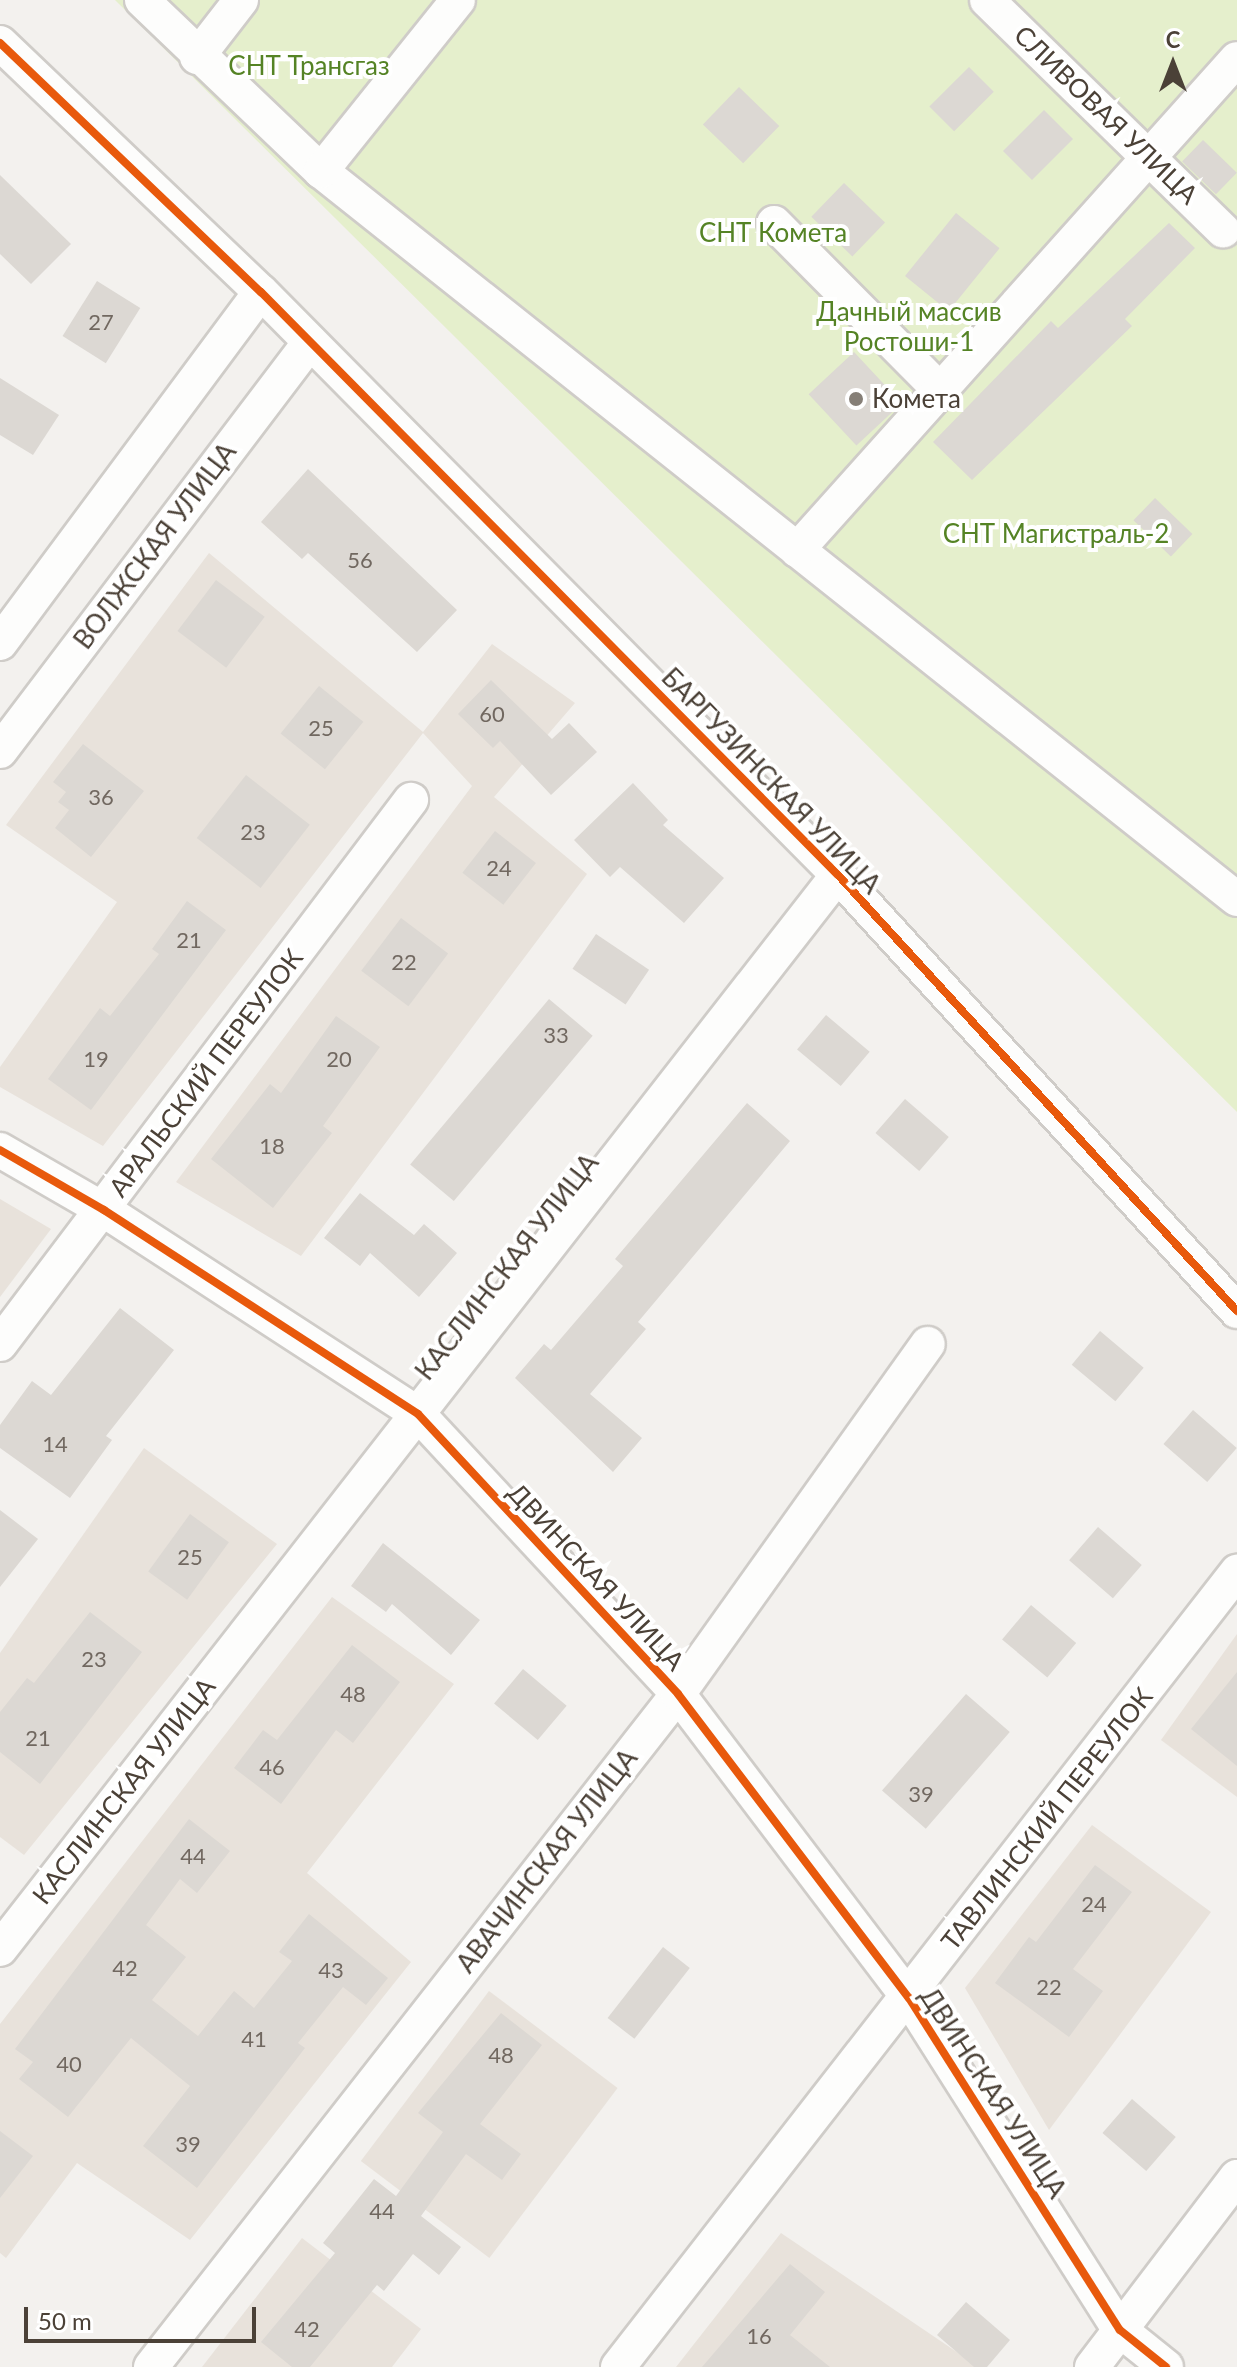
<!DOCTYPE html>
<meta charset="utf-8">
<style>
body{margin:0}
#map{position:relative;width:1237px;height:2367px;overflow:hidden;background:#f3f1ee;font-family:Lato,sans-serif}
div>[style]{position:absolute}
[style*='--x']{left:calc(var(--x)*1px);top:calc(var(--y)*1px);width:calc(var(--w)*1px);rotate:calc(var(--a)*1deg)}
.residential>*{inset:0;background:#e8e2db;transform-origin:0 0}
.green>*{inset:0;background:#e5efcc}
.building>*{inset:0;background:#dcd8d3;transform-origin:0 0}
.roads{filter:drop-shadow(2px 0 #cfccc8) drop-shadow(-2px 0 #cfccc8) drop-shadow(0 2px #cfccc8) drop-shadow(0 -2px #cfccc8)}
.minor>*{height:34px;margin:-17px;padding:0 17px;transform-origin:17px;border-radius:17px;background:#fdfdfc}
.cycleway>*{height:8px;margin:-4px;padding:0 4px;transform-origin:4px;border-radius:4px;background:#e8590c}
.dots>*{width:22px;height:22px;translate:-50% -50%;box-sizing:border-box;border:4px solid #fff;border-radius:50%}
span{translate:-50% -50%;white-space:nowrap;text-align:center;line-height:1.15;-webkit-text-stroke:8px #fff;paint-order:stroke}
.number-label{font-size:22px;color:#716860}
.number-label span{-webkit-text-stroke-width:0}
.park-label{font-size:26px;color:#558325}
.street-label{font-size:26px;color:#4b4137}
.poi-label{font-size:26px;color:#4b4137}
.left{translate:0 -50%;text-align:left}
.north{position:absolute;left:1133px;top:24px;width:80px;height:80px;-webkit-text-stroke:6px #fff;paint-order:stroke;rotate:0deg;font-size:22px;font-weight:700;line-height:32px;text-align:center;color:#4b4137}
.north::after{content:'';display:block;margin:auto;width:28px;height:36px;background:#4b4137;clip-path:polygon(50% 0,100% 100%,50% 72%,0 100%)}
.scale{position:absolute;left:24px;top:2307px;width:232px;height:36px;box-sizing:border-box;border:4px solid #4b4137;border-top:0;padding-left:10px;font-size:24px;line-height:28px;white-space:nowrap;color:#4b4137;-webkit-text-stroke:6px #fff;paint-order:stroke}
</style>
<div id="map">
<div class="residential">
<div style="clip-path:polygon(209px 553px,423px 732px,492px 644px,575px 703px,494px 797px,587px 874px,301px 1256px,176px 1182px,472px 786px,423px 733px,103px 1146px,0 1087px,0 1067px,117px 902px,6px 825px)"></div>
<div style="clip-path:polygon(0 1199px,51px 1229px,0 1297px)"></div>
<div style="clip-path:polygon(144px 1448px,277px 1544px,24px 1855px,0 1837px,0 1653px)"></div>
<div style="clip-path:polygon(332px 1597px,454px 1684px,307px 1873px,411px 1962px,190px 2240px,77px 2163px,6px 2258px,0 2253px,0 2024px)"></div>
<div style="clip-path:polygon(1237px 1634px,1237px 1797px,1161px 1740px)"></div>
<div style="clip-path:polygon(1092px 1825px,1211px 1912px,1049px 2130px,965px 1988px)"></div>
<div style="left:489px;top:1991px;width:161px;height:213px;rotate:37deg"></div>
<div style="clip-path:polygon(781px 2233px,979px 2367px,676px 2367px)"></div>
<div style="clip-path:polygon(302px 2238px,421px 2329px,392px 2367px,202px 2367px)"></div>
</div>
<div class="green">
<div style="clip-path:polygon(115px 0,1237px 0,1237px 1112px)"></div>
</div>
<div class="building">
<div style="left:969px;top:67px;width:35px;height:56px;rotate:45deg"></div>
<div style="left:739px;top:87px;width:56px;height:52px;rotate:44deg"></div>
<div style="left:1044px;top:110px;width:41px;height:58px;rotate:45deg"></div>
<div style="left:1203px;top:140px;width:47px;height:30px;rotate:44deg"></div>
<div style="clip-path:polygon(0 175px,71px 244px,31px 284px,0 254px)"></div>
<div style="left:844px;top:183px;width:57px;height:47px;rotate:44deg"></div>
<div style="left:956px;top:213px;width:56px;height:81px;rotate:39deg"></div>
<div style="clip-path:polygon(1169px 223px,1195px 248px,1125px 319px,1132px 326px,972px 480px,933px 442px,1051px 321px,1058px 328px)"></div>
<div style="left:97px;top:281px;width:51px;height:65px;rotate:32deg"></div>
<div style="left:854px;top:352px;width:70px;height:62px;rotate:47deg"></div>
<div style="clip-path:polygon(0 378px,59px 415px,33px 455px,0 435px)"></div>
<div style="clip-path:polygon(308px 469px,457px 610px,417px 652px,308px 553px,302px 559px,261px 522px)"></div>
<div style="left:1155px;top:498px;width:52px;height:31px;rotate:44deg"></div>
<div style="left:216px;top:580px;width:61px;height:64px;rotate:37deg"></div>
<div style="clip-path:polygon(491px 680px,552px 739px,569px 723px,597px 752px,551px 795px,500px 741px,493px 748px,458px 714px)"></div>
<div style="left:319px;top:686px;width:57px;height:61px;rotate:39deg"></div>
<div style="clip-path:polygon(83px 744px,144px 791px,91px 857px,55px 828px,69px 810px,58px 802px,66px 792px,53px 782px)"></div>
<div style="left:246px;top:775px;width:81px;height:80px;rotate:38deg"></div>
<div style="clip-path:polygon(633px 783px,668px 820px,663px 825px,724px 878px,684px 923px,620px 867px,610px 877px,574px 840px)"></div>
<div style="left:495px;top:831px;width:52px;height:53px;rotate:38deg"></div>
<div style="clip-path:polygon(187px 901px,226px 930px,91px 1110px,48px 1079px,100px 1008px,110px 1016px,159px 954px,152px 949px)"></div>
<div style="left:401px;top:918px;width:59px;height:66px;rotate:37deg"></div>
<div style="left:596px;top:934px;width:64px;height:42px;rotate:34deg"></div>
<div style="left:549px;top:999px;width:57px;height:216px;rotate:40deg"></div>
<div style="left:826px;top:1015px;width:57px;height:45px;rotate:40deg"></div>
<div style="clip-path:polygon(336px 1016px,380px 1047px,323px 1126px,332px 1133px,273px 1208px,211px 1159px,270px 1084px,281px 1093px)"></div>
<div style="left:905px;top:1099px;width:58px;height:45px;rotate:41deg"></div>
<div style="clip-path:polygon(747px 1103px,790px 1141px,638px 1322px,646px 1329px,590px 1394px,642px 1438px,613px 1472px,515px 1378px,544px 1344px,551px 1350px,623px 1266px,615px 1259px)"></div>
<div style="clip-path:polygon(360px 1193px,414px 1235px,424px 1224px,457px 1253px,419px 1297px,370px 1253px,360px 1266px,324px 1238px)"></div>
<div style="clip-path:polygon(120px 1308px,174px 1350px,106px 1436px,112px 1440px,70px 1498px,0 1448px,0 1425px,32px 1381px,51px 1395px)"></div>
<div style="left:1100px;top:1331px;width:57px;height:44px;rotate:40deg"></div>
<div style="left:1193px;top:1410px;width:58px;height:45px;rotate:41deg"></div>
<div style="clip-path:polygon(0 1510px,38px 1539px,0 1587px)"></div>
<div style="left:190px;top:1514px;width:48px;height:71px;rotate:36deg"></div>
<div style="left:1098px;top:1527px;width:58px;height:44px;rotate:41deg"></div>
<div style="clip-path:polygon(383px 1543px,480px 1620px,451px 1655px,392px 1604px,386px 1612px,351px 1586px)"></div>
<div style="left:1031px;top:1605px;width:59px;height:45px;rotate:40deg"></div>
<div style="clip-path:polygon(90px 1612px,142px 1652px,40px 1784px,0 1752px,0 1712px,27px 1678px,34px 1683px)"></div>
<div style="clip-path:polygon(352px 1645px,400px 1682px,353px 1743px,336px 1730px,281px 1804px,234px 1768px,263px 1730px,277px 1740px)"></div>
<div style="left:523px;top:1669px;width:57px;height:45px;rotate:40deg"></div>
<div style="clip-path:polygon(1237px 1672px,1237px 1766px,1191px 1729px)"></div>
<div style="left:966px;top:1694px;width:58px;height:128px;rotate:41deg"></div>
<div style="clip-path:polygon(189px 1819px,230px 1851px,197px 1893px,180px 1879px,146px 1925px,186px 1957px,152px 2000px,198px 2036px,234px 1991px,254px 2008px,292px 1961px,279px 1952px,309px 1914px,388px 1978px,366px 2005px,343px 1987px,298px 2043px,305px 2048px,197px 2188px,143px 2146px,190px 2086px,131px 2038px,68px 2117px,19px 2079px,33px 2062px,15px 2049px)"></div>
<div style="clip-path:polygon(1095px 1865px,1132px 1892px,1073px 1969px,1103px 1991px,1069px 2037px,995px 1983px,1029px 1937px,1036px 1942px)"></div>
<div style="left:663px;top:1947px;width:34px;height:90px;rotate:38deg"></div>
<div style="clip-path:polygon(501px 2013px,542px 2045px,480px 2124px,521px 2154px,502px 2180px,466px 2154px,421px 2216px,461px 2247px,439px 2275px,413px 2254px,384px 2291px,377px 2285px,310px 2367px,292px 2367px,261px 2342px,335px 2253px,323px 2243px,374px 2179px,396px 2196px,443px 2132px,418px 2113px)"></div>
<div style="left:1132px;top:2099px;width:58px;height:45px;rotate:41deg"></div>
<div style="clip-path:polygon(0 2131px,33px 2156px,0 2198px)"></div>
<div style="clip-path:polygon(790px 2264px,825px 2292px,790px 2335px,830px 2367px,702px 2367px)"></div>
<div style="clip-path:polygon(966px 2302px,1010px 2340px,987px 2367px,974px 2367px,937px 2335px)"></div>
</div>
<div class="roads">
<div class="minor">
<div style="--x:142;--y:0;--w:248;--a:43.7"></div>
<div style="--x:321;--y:171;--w:1170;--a:38.48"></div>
<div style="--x:987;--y:0;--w:330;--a:44.3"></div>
<div style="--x:0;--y:43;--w:361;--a:43.7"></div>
<div style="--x:261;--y:292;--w:820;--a:45.3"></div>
<div style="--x:838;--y:875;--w:591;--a:47.54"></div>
<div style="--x:197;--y:57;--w:72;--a:-52.3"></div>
<div style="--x:321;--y:171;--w:219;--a:-51.3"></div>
<div style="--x:774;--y:223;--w:235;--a:45.2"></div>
<div style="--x:797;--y:550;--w:659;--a:-48.14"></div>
<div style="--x:0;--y:643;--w:437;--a:-53.4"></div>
<div style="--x:0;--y:751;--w:513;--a:-52.84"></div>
<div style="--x:0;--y:1150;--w:120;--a:30"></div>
<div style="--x:104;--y:1210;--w:374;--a:33"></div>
<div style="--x:418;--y:1414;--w:382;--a:47.1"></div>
<div style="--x:678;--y:1694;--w:382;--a:52.8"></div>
<div style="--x:909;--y:1998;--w:393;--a:57.6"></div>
<div style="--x:1120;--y:2330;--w:59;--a:38.8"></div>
<div style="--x:0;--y:1344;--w:682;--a:-52.93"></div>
<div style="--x:0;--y:1949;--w:1362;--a:-52.04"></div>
<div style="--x:151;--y:2367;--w:855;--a:-51.94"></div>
<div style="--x:678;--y:1694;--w:430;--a:-54.5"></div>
<div style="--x:618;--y:2367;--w:1008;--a:-52.1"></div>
<div style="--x:1092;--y:2367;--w:239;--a:-52.7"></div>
</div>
</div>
<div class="cycleway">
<div style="--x:0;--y:43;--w:361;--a:43.7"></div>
<div style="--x:261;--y:292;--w:820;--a:45.3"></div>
<div style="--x:838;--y:875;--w:591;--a:47.54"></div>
<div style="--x:0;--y:1150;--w:120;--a:30"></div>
<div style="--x:104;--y:1210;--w:374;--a:33"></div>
<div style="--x:418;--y:1414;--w:382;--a:47.1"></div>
<div style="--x:678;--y:1694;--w:382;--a:52.8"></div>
<div style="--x:909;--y:1998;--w:393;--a:57.6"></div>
<div style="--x:1120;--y:2330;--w:59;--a:38.8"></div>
</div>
<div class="dots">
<div style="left:856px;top:399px;background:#867f77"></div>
</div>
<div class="number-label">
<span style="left:101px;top:322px">27</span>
<span style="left:360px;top:560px">56</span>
<span style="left:492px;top:714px">60</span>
<span style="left:321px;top:728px">25</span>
<span style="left:101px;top:797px">36</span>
<span style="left:253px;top:832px">23</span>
<span style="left:499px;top:868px">24</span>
<span style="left:189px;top:940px">21</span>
<span style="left:404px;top:962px">22</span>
<span style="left:556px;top:1035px">33</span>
<span style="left:96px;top:1059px">19</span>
<span style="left:339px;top:1059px">20</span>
<span style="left:272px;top:1146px">18</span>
<span style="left:55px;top:1444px">14</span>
<span style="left:190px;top:1557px">25</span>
<span style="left:94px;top:1659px">23</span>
<span style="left:353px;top:1694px">48</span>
<span style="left:38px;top:1738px">21</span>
<span style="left:272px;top:1767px">46</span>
<span style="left:921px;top:1794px">39</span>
<span style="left:193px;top:1856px">44</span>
<span style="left:1094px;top:1904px">24</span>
<span style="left:125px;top:1968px">42</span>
<span style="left:331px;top:1970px">43</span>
<span style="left:1049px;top:1987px">22</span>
<span style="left:254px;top:2039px">41</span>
<span style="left:501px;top:2055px">48</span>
<span style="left:69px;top:2064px">40</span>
<span style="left:188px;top:2144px">39</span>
<span style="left:382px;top:2211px">44</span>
<span style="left:307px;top:2329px">42</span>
<span style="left:759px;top:2336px">16</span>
</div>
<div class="park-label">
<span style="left:309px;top:66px">СНТ Трансгаз</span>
<span style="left:773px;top:233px">СНТ Комета</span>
<span style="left:909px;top:327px">Дачный массив<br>Ростоши-1</span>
<span style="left:1056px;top:534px">СНТ Магистраль-2</span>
</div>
<div class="street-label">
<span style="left:1106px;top:115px;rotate:44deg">СЛИВОВАЯ УЛИЦА</span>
<span style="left:155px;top:546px;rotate:-53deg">ВОЛЖСКАЯ УЛИЦА</span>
<span style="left:771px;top:781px;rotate:46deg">БАРГУЗИНСКАЯ УЛИЦА</span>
<span style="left:206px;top:1073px;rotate:-53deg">АРАЛЬСКИЙ ПЕРЕУЛОК</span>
<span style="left:507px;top:1267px;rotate:-52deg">КАСЛИНСКАЯ УЛИЦА</span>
<span style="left:596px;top:1577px;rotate:47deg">ДВИНСКАЯ УЛИЦА</span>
<span style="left:124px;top:1791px;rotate:-52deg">КАСЛИНСКАЯ УЛИЦА</span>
<span style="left:1047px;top:1819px;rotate:-52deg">ТАВЛИНСКИЙ ПЕРЕУЛОК</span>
<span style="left:547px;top:1861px;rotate:-52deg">АВАЧИНСКАЯ УЛИЦА</span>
<span style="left:993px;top:2093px;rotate:57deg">ДВИНСКАЯ УЛИЦА</span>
</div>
<div class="poi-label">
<span class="left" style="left:872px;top:399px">Комета</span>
</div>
<div class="north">С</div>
<div class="scale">50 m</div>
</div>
